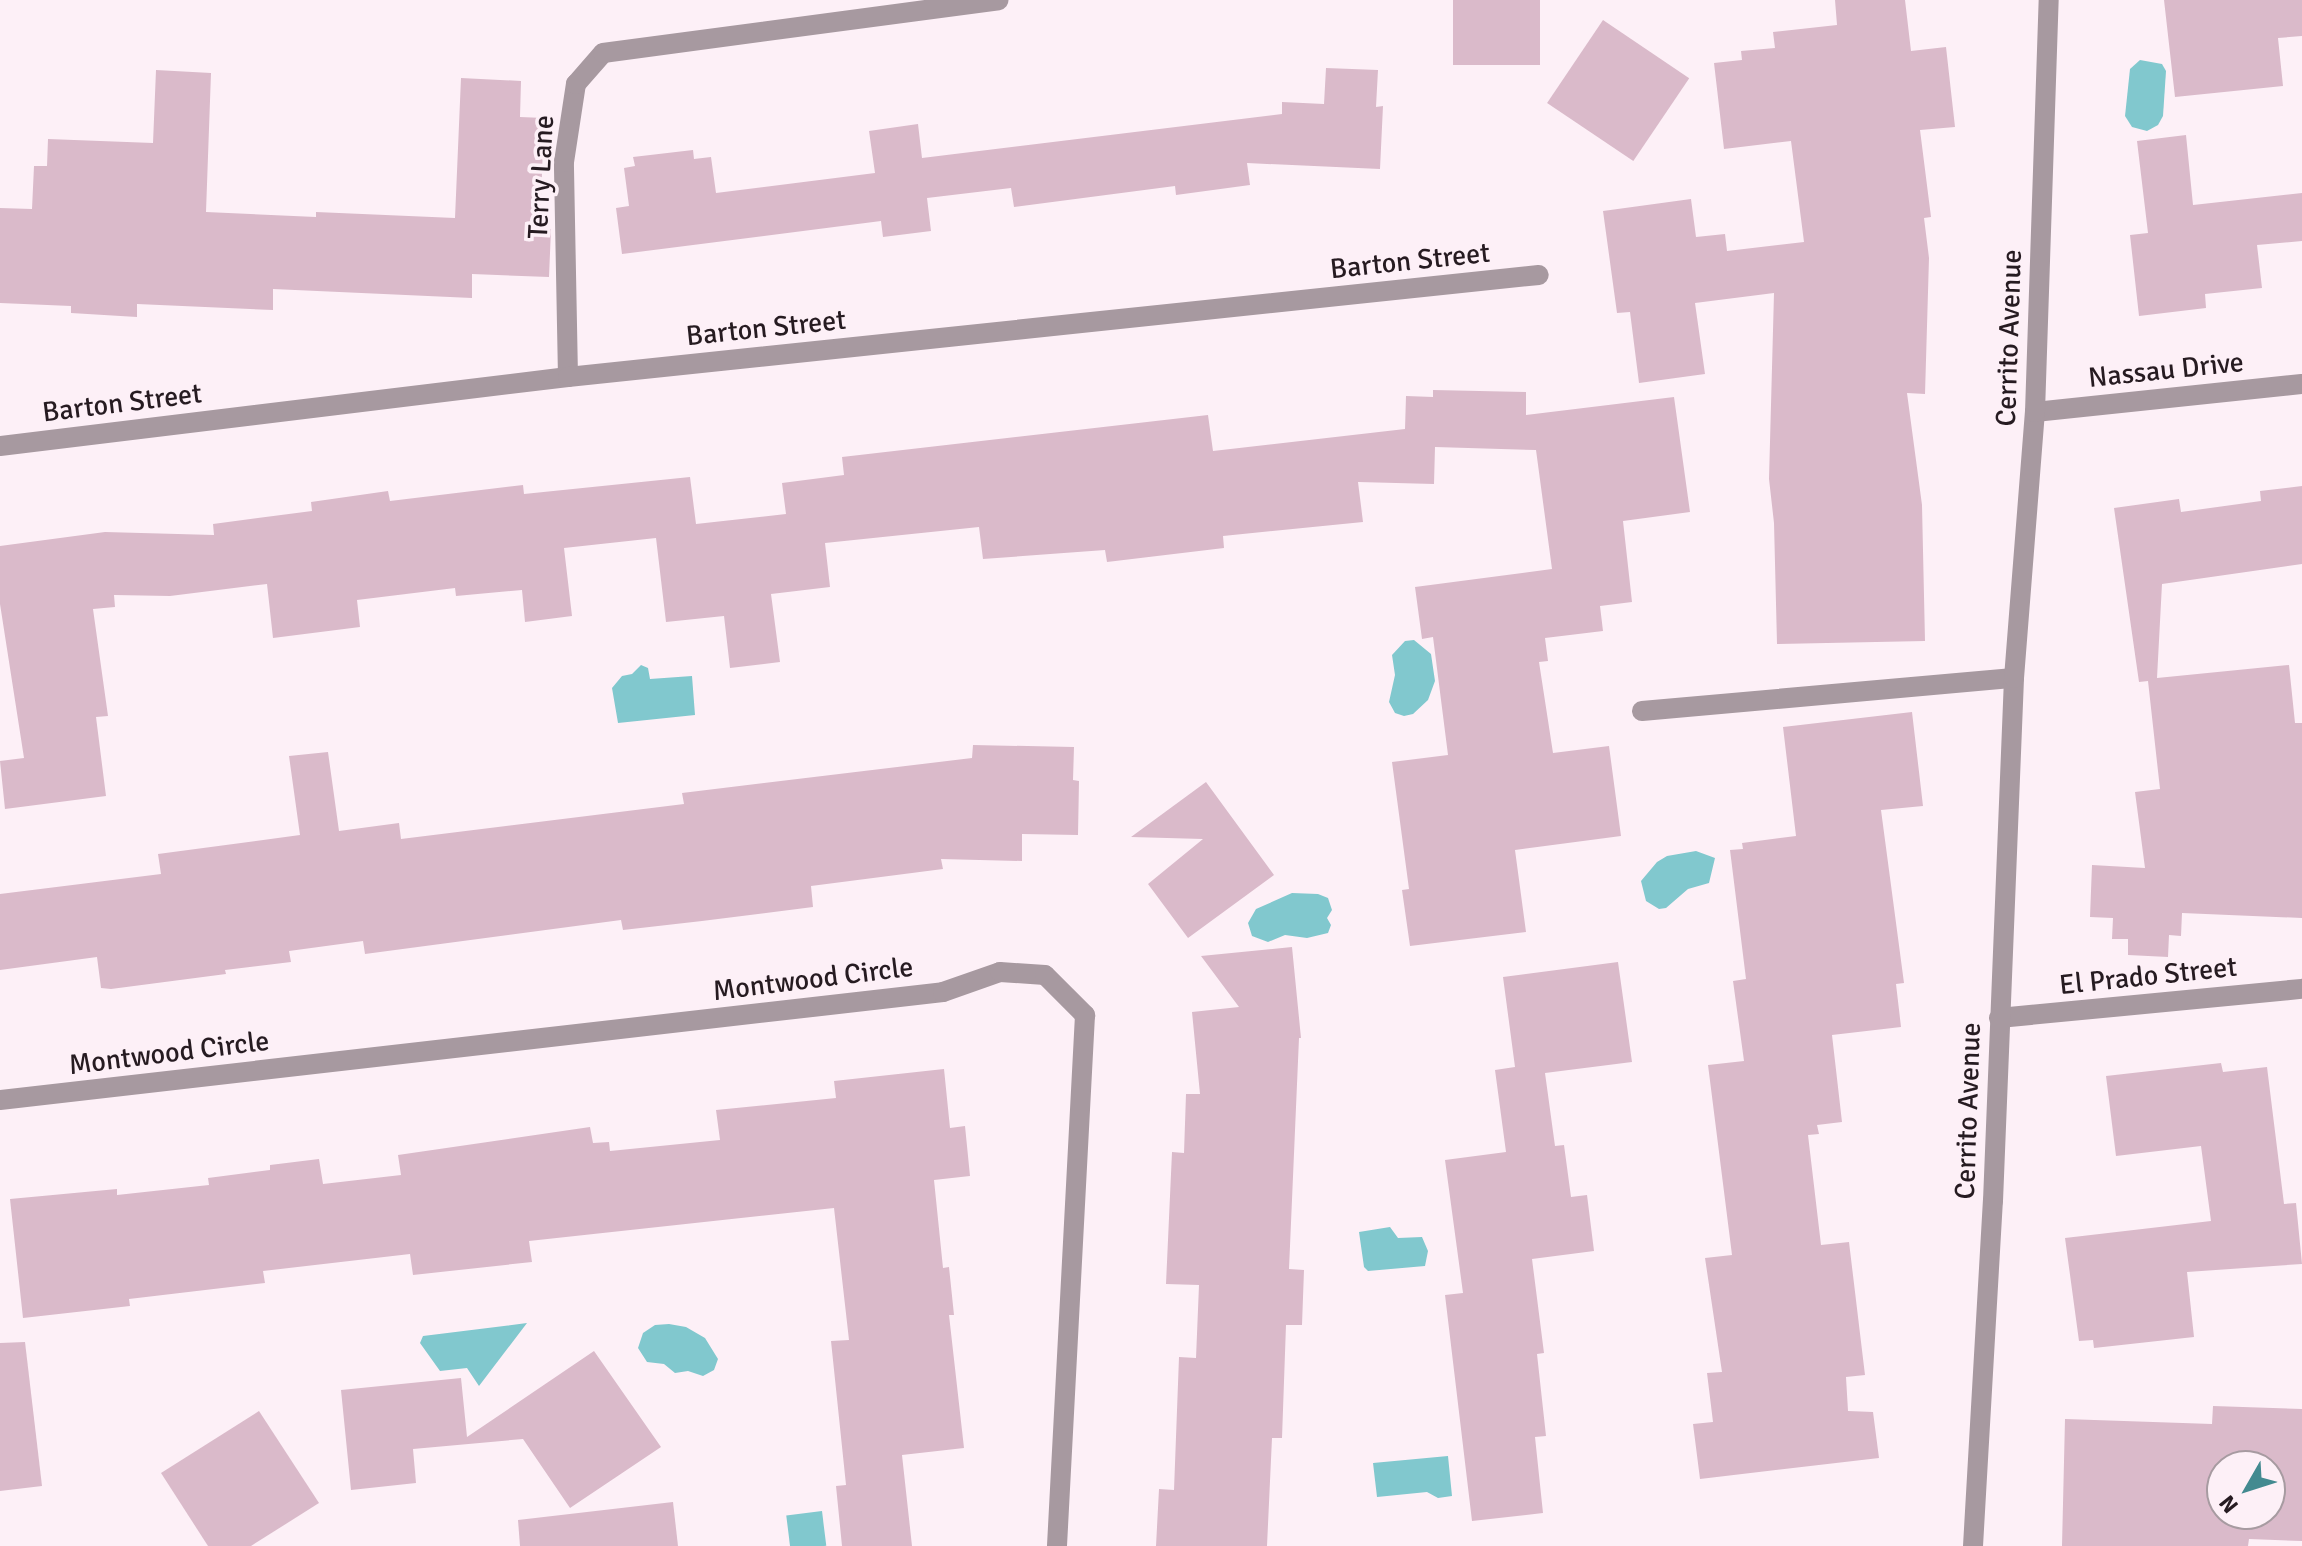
<!DOCTYPE html>
<style>
body{margin:0}
#map{position:relative;width:2302px;height:1546px;overflow:hidden;background:#fdf0f7;font-family:Signika,sans-serif}
div>[style]{position:absolute}
[style*='--x']{left:calc(var(--x)*1px);top:calc(var(--y)*1px);width:calc(var(--w)*1px);rotate:calc(var(--a)*1deg)}
.water>*{inset:0;background:#81c8ce;transform-origin:0 0}
.building>*{inset:0;background:#dabaca;transform-origin:0 0}
.minor>*{height:20px;margin:-10px;padding:0 10px;transform-origin:10px;border-radius:10px;background:#a799a0}
span{translate:-50% -50%;white-space:nowrap;text-align:center;line-height:1.15;-webkit-text-stroke:7px #fdf0f7;paint-order:stroke}
.street-label{font-size:28px;color:#261b21}
.north{position:absolute;left:2206px;top:1450px;width:80px;height:80px;box-sizing:border-box;background:#fdf0f7;border:2px solid #a79ba1;border-radius:50%;rotate:231deg;font-size:22px;font-weight:700;line-height:32px;text-align:center;color:#261b21}
.north::after{content:'';display:block;margin:auto;width:28px;height:36px;background:#438a90;clip-path:polygon(50% 0,100% 100%,50% 72%,0 100%)}
</style>
<div id="map">
<div class="water">
<div style="clip-path:polygon(2140px 60px,2162px 64px,2166px 71px,2163px 116px,2158px 125px,2147px 131px,2132px 127px,2125px 116px,2130px 69px)"></div>
<div style="clip-path:polygon(1414px 640px,1431px 654px,1435px 681px,1428px 700px,1413px 714px,1404px 716px,1395px 713px,1389px 702px,1395px 675px,1392px 655px,1405px 641px)"></div>
<div style="clip-path:polygon(641px 665px,648px 668px,650px 679px,692px 676px,695px 715px,618px 723px,612px 688px,622px 676px,632px 674px)"></div>
<div style="clip-path:polygon(1696px 851px,1715px 858px,1709px 883px,1688px 889px,1666px 908px,1659px 909px,1646px 901px,1641px 881px,1657px 862px,1667px 856px)"></div>
<div style="clip-path:polygon(1292px 893px,1318px 894px,1328px 898px,1332px 910px,1327px 918px,1331px 925px,1328px 933px,1307px 938px,1285px 935px,1268px 942px,1252px 936px,1248px 923px,1256px 909px)"></div>
<div style="clip-path:polygon(1390px 1227px,1398px 1238px,1422px 1237px,1428px 1251px,1425px 1266px,1368px 1271px,1364px 1267px,1359px 1232px)"></div>
<div style="clip-path:polygon(527px 1323px,479px 1386px,467px 1368px,440px 1371px,420px 1343px,423px 1336px)"></div>
<div style="clip-path:polygon(669px 1324px,686px 1327px,705px 1338px,718px 1359px,714px 1370px,703px 1376px,688px 1371px,675px 1373px,664px 1364px,647px 1362px,638px 1348px,643px 1333px,655px 1325px)"></div>
<div style="clip-path:polygon(1448px 1456px,1452px 1496px,1438px 1498px,1427px 1492px,1377px 1497px,1373px 1463px)"></div>
<div style="left:822px;top:1511px;width:35px;height:36px;rotate:83deg"></div>
</div>
<div class="building">
<div style="left:1453px;top:0;width:87px;height:65px"></div>
<div style="clip-path:polygon(1835px 0,1905px 0,1911px 51px,1946px 47px,1955px 127px,1920px 130px,1931px 217px,1924px 218px,1929px 258px,1925px 394px,1907px 393px,1922px 505px,1925px 641px,1777px 644px,1774px 523px,1769px 479px,1774px 293px,1695px 303px,1705px 374px,1639px 383px,1630px 312px,1617px 313px,1603px 211px,1691px 199px,1696px 237px,1725px 234px,1727px 251px,1804px 242px,1791px 141px,1724px 149px,1714px 63px,1742px 60px,1741px 51px,1775px 48px,1773px 32px,1837px 25px)"></div>
<div style="clip-path:polygon(2164px 0,2302px 0,2302px 36px,2278px 38px,2283px 86px,2175px 97px)"></div>
<div style="left:1603px;top:20px;width:104px;height:100px;rotate:34deg"></div>
<div style="clip-path:polygon(1326px 68px,1378px 70px,1376px 107px,1383px 106px,1380px 169px,1247px 163px,1250px 185px,1176px 195px,1175px 186px,1014px 207px,1011px 188px,927px 198px,931px 231px,883px 237px,881px 221px,622px 254px,616px 208px,629px 206px,624px 168px,635px 166px,633px 157px,693px 150px,694px 159px,711px 157px,716px 193px,875px 173px,869px 131px,918px 124px,922px 158px,1282px 114px,1282px 102px,1324px 104px)"></div>
<div style="clip-path:polygon(156px 70px,211px 73px,206px 212px,316px 217px,316px 212px,455px 218px,461px 78px,521px 81px,520px 117px,544px 118px,540px 228px,551px 229px,549px 277px,472px 274px,472px 298px,273px 289px,273px 310px,137px 304px,137px 317px,71px 313px,71px 306px,0 303px,0 208px,32px 209px,34px 166px,47px 166px,48px 139px,153px 143px)"></div>
<div style="clip-path:polygon(2186px 135px,2193px 205px,2302px 193px,2302px 241px,2257px 245px,2262px 288px,2205px 294px,2206px 308px,2139px 316px,2130px 235px,2148px 233px,2137px 141px)"></div>
<div style="clip-path:polygon(1433px 390px,1526px 392px,1526px 415px,1674px 397px,1690px 512px,1623px 521px,1632px 602px,1600px 606px,1603px 631px,1545px 638px,1548px 661px,1539px 662px,1553px 753px,1609px 746px,1621px 836px,1515px 850px,1526px 932px,1410px 946px,1402px 890px,1409px 889px,1392px 762px,1448px 755px,1433px 637px,1422px 639px,1415px 587px,1552px 569px,1536px 450px,1435px 447px,1434px 484px,1358px 482px,1363px 522px,1223px 536px,1224px 548px,1107px 562px,1105px 550px,983px 559px,979px 527px,825px 543px,830px 587px,771px 594px,780px 662px,730px 668px,724px 616px,666px 622px,656px 538px,564px 548px,572px 616px,525px 622px,522px 590px,456px 596px,455px 588px,357px 600px,360px 627px,273px 638px,267px 584px,170px 596px,114px 595px,115px 607px,93px 609px,108px 716px,96px 717px,106px 796px,5px 809px,0 761px,24px 758px,0 604px,0 546px,105px 532px,214px 535px,213px 524px,312px 511px,311px 502px,388px 491px,390px 501px,523px 485px,524px 494px,690px 477px,696px 524px,786px 514px,782px 483px,844px 475px,842px 457px,1208px 415px,1213px 451px,1405px 429px,1406px 396px,1433px 397px)"></div>
<div style="clip-path:polygon(2302px 486px,2302px 564px,2162px 584px,2157px 678px,2289px 665px,2295px 723px,2302px 723px,2302px 918px,2182px 913px,2181px 936px,2169px 935px,2168px 957px,2128px 955px,2128px 939px,2112px 939px,2113px 918px,2090px 917px,2092px 865px,2145px 868px,2135px 792px,2160px 789px,2148px 681px,2139px 682px,2114px 508px,2179px 499px,2181px 512px,2261px 501px,2260px 491px)"></div>
<div style="clip-path:polygon(1912px 712px,1923px 806px,1881px 810px,1904px 983px,1896px 984px,1901px 1027px,1832px 1035px,1842px 1122px,1817px 1125px,1819px 1134px,1808px 1135px,1821px 1245px,1849px 1242px,1865px 1375px,1846px 1377px,1848px 1411px,1873px 1412px,1879px 1458px,1700px 1479px,1693px 1424px,1713px 1422px,1707px 1373px,1722px 1372px,1705px 1258px,1732px 1255px,1708px 1065px,1744px 1061px,1733px 981px,1746px 979px,1730px 850px,1743px 849px,1742px 843px,1796px 836px,1783px 727px)"></div>
<div style="clip-path:polygon(973px 745px,1074px 747px,1073px 780px,1079px 781px,1078px 835px,1022px 834px,1022px 861px,941px 859px,943px 869px,811px 886px,813px 907px,702px 921px,623px 930px,621px 920px,365px 954px,363px 941px,289px 951px,291px 962px,225px 970px,226px 974px,111px 989px,101px 988px,97px 957px,0 970px,0 894px,161px 874px,158px 854px,300px 835px,289px 756px,328px 752px,339px 831px,399px 823px,401px 839px,684px 804px,682px 793px,972px 758px)"></div>
<div style="clip-path:polygon(1206px 782px,1274px 875px,1188px 938px,1148px 884px,1203px 839px,1131px 837px)"></div>
<div style="clip-path:polygon(1292px 947px,1301px 1038px,1299px 1038px,1289px 1269px,1304px 1270px,1302px 1325px,1286px 1325px,1282px 1438px,1272px 1438px,1267px 1546px,1156px 1546px,1159px 1489px,1174px 1490px,1179px 1357px,1196px 1358px,1199px 1285px,1166px 1284px,1172px 1152px,1184px 1153px,1186px 1094px,1200px 1094px,1192px 1012px,1239px 1007px,1201px 956px)"></div>
<div style="clip-path:polygon(1618px 962px,1632px 1062px,1545px 1073px,1555px 1146px,1564px 1145px,1571px 1197px,1587px 1195px,1594px 1251px,1532px 1259px,1544px 1353px,1537px 1354px,1546px 1436px,1535px 1437px,1543px 1513px,1472px 1521px,1445px 1295px,1463px 1293px,1445px 1160px,1506px 1152px,1495px 1070px,1515px 1067px,1503px 977px)"></div>
<div style="clip-path:polygon(2221px 1063px,2223px 1072px,2267px 1067px,2284px 1204px,2296px 1203px,2302px 1264px,2187px 1272px,2194px 1337px,2094px 1348px,2093px 1340px,2079px 1341px,2065px 1238px,2211px 1221px,2201px 1146px,2116px 1156px,2106px 1076px)"></div>
<div style="clip-path:polygon(944px 1069px,950px 1128px,965px 1126px,970px 1176px,934px 1180px,943px 1268px,949px 1267px,954px 1315px,949px 1315px,964px 1448px,902px 1455px,912px 1546px,842px 1546px,836px 1486px,846px 1485px,831px 1341px,849px 1340px,834px 1208px,529px 1241px,532px 1262px,413px 1275px,410px 1254px,263px 1271px,265px 1283px,129px 1299px,130px 1306px,23px 1318px,10px 1199px,117px 1189px,117px 1195px,209px 1185px,208px 1178px,270px 1170px,270px 1165px,319px 1159px,323px 1184px,401px 1175px,398px 1155px,590px 1127px,593px 1143px,609px 1142px,610px 1151px,720px 1140px,716px 1110px,836px 1098px,834px 1081px)"></div>
<div style="clip-path:polygon(25px 1342px,42px 1486px,0 1491px,0 1343px)"></div>
<div style="clip-path:polygon(594px 1351px,661px 1447px,570px 1508px,523px 1439px,413px 1449px,416px 1483px,351px 1490px,341px 1390px,461px 1378px,467px 1437px)"></div>
<div style="clip-path:polygon(evenodd,2213px 1406px,2302px 1409px,2302px 1541px,2249px 1539px,2248px 1546px,2062px 1546px,2065px 1419px,2212px 1424px,2213px 1406px,2222px 1466px,2270px 1466px,2270px 1514px,2222px 1514px,2222px 1466px)"></div>
<div style="clip-path:polygon(259px 1411px,319px 1503px,251px 1546px,208px 1546px,161px 1473px)"></div>
<div style="clip-path:polygon(673px 1502px,678px 1546px,520px 1546px,518px 1520px)"></div>
</div>
<div class="minor">
<div style="--x:568;--y:377;--w:215;--a:-91.1"></div>
<div style="--x:564;--y:162;--w:79;--a:-81.3"></div>
<div style="--x:576;--y:84;--w:41;--a:-48.9"></div>
<div style="--x:603;--y:53;--w:399;--a:-7.6"></div>
<div style="--x:2035;--y:412;--w:268;--a:-6"></div>
<div style="--x:0;--y:446;--w:572;--a:-6.93"></div>
<div style="--x:568;--y:377;--w:976;--a:-6"></div>
<div style="--x:1642;--y:711;--w:373;--a:-5.1"></div>
<div style="--x:1999;--y:1018;--w:304;--a:-5.5"></div>
<div style="--x:0;--y:1100;--w:949;--a:-6.53"></div>
<div style="--x:943;--y:992;--w:60;--a:-19.3"></div>
<div style="--x:1000;--y:972;--w:45;--a:3.8"></div>
<div style="--x:1045;--y:975;--w:57;--a:45"></div>
<div style="--x:1085;--y:1015;--w:532;--a:93.02"></div>
<div style="--x:1973;--y:1546;--w:346;--a:-86.7"></div>
<div style="--x:1993;--y:1201;--w:523;--a:-87.7"></div>
<div style="--x:2014;--y:678;--w:267;--a:-85.5"></div>
<div style="--x:2035;--y:412;--w:412;--a:-88.1"></div>
</div>
<div class="street-label">
<span style="left:541px;top:177px;rotate:-87deg">Terry Lane</span>
<span style="left:1410px;top:261px;rotate:-6deg">Barton Street</span>
<span style="left:766px;top:328px;rotate:-6deg">Barton Street</span>
<span style="left:2009px;top:338px;rotate:-88deg">Cerrito Avenue</span>
<span style="left:2166px;top:370px;rotate:-6deg">Nassau Drive</span>
<span style="left:122px;top:403px;rotate:-7deg">Barton Street</span>
<span style="left:2148px;top:976px;rotate:-6deg">El Prado Street</span>
<span style="left:813px;top:979px;rotate:-7deg">Montwood Circle</span>
<span style="left:169px;top:1053px;rotate:-7deg">Montwood Circle</span>
<span style="left:1968px;top:1111px;rotate:-88deg">Cerrito Avenue</span>
</div>
<div class="north">N</div>
</div>
